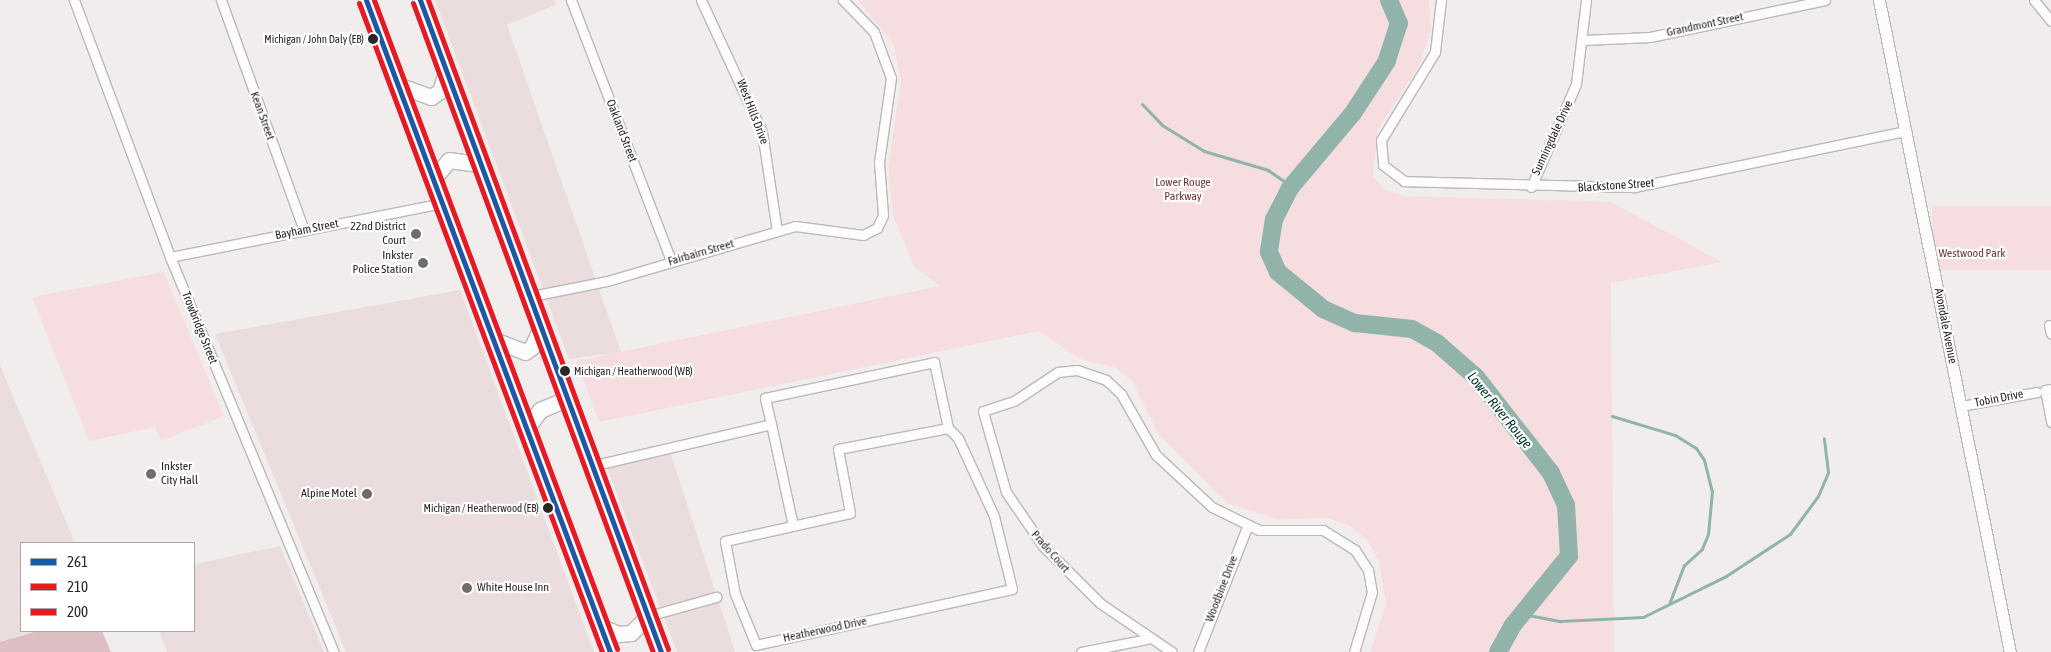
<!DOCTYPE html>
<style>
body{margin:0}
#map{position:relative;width:2051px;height:652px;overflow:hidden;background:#f2eded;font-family:"Asap Condensed",sans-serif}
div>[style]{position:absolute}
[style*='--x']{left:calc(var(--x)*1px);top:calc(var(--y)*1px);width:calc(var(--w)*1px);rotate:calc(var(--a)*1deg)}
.built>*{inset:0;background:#ebddde}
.green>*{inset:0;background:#f6dee0;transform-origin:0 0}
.forest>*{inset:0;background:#dbbfc2}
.stream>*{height:3px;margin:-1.5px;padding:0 1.5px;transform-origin:1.5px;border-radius:1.5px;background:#91b3aa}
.river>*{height:18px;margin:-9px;padding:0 9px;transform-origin:9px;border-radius:9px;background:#91b3aa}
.roads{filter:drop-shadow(1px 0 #bcb7b8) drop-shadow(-1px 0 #bcb7b8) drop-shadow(0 1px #bcb7b8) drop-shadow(0 -1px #bcb7b8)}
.minor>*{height:9px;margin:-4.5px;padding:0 4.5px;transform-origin:4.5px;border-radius:4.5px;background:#fdfcfc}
.tertiary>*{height:11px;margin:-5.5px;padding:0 5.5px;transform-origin:5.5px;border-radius:5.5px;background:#fdfcfc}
.primary>*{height:15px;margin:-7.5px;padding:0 7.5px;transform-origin:7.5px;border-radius:7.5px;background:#fdfcfc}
.bus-1>*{height:5px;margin:-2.5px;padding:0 2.5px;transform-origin:2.5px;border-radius:2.5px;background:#1e57a3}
.bus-2>*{height:5px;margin:-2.5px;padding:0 2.5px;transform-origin:2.5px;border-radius:2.5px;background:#e51a23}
.bus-3>*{height:5px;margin:-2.5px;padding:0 2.5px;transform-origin:2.5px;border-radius:2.5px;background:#e51a23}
.dots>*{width:14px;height:14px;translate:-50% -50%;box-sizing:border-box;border:2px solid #fff;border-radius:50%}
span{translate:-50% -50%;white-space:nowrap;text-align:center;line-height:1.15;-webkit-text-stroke:4.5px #fff;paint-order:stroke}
.bus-label{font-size:11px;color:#2a2626}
.right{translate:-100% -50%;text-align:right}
.left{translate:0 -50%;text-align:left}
.street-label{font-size:12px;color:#2a2626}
.park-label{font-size:12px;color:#72353d}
.poi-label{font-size:12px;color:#2a2626}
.water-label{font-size:14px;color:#003129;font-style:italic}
.legend{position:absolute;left:20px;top:542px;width:175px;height:90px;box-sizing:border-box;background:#fff;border:1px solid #aaa8a8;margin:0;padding:6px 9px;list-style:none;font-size:15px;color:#2a2626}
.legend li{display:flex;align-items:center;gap:10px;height:25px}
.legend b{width:25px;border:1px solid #aaa8a8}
</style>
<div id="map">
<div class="built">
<div style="clip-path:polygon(435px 0,554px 0,555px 5px,507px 25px,621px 352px,569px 359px)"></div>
<div style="clip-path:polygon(460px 290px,594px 652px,346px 652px,215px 334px)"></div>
<div style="clip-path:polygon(0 365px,75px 543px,21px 543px,21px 631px,32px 631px,0 642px)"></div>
<div style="clip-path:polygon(671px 454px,735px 652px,677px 652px,607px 468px)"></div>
<div style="clip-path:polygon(280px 546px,324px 652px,167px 652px,159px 631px,194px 631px,194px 564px)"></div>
</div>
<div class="green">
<div style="clip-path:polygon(858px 0,1429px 0,1431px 29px,1419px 66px,1378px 129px,1373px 176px,1384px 189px,1404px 196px,1611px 202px,1722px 262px,1611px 283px,1614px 652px,1370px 652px,1386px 604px,1379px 561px,1367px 540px,1349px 525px,1327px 518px,1277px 519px,1227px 503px,1158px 433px,1132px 381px,1116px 368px,1080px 359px,1039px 331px,599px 422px,576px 361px,940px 286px,914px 267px,893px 215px,888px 166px,901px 81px,894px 45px)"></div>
<div style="left:2051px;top:206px;width:64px;height:119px;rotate:90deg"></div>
<div style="clip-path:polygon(164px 272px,224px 416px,161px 441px,155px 427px,89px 441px,32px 297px)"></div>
</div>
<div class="forest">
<div style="clip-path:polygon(37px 631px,102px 631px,111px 652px,0 652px,0 642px)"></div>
</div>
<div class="stream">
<div style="--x:1142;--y:104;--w:29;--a:46"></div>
<div style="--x:1162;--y:125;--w:49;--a:31.8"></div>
<div style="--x:1204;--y:151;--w:67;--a:16.5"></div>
<div style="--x:1268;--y:170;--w:28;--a:35"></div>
<div style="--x:1612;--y:416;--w:66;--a:16.8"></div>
<div style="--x:1675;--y:435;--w:25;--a:32"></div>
<div style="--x:1696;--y:448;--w:14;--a:56"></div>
<div style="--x:1704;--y:460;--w:32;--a:76"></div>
<div style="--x:1712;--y:491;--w:43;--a:95.3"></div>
<div style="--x:1708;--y:534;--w:16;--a:112"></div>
<div style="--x:1702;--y:549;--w:24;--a:138"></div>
<div style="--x:1684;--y:565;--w:40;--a:111"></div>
<div style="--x:1523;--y:614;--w:38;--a:11"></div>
<div style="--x:1560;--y:621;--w:83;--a:-2.8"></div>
<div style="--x:1643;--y:617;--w:93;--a:-26.3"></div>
<div style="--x:1726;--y:576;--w:77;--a:-33.3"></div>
<div style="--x:1790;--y:534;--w:47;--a:-53.6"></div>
<div style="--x:1818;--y:496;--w:26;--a:-67"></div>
<div style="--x:1828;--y:472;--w:34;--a:-97"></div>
</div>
<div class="river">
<div style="--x:1389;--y:0;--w:25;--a:67"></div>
<div style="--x:1399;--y:23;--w:40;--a:108"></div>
<div style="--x:1387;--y:61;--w:62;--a:123.2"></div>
<div style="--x:1353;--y:113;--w:98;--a:130"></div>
<div style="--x:1290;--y:188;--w:35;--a:117"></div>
<div style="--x:1274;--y:219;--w:33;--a:99"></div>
<div style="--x:1269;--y:252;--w:22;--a:66"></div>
<div style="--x:1278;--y:272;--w:58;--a:39.4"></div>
<div style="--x:1323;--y:309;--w:35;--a:24"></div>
<div style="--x:1355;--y:323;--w:57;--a:6"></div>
<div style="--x:1412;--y:329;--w:29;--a:29"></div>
<div style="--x:1437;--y:343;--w:52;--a:41.1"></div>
<div style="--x:1476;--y:377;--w:122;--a:52"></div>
<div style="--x:1551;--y:473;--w:35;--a:65"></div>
<div style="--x:1566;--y:505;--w:51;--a:86.6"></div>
<div style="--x:1569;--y:556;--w:89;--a:129.1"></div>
<div style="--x:1513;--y:625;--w:31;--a:119"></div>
</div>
<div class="roads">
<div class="minor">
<div style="--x:74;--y:0;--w:274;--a:69.5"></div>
<div style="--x:170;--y:257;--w:428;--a:67.5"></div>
<div style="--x:221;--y:0;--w:245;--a:70.2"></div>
<div style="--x:571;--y:0;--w:280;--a:69"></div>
<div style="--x:701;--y:0;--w:145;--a:65.2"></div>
<div style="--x:762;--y:132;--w:100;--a:81.4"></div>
<div style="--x:1441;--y:0;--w:52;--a:96.6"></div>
<div style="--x:1435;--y:52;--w:103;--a:121.5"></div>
<div style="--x:1381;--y:140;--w:25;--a:85"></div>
<div style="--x:1383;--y:165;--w:26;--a:37"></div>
<div style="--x:1404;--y:181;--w:231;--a:1.5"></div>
<div style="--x:1635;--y:187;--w:277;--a:-11.7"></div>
<div style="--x:2034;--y:0;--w:27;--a:51"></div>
<div style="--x:1584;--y:40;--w:66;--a:-2.6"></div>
<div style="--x:1650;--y:37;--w:179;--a:-11.9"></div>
<div style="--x:1531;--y:187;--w:112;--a:-66.4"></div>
<div style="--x:1576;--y:84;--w:85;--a:-83.2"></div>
<div style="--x:170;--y:257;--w:278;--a:-11.2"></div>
<div style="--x:527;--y:297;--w:82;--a:-11.3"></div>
<div style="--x:607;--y:281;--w:196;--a:-16.3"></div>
<div style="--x:795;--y:226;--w:69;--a:7.5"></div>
<div style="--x:863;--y:235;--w:16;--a:-27"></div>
<div style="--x:877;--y:228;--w:14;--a:-65"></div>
<div style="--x:883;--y:215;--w:53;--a:-94.3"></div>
<div style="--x:879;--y:162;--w:85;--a:-81.9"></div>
<div style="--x:891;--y:78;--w:49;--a:-110.3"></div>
<div style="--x:874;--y:32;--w:45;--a:-134.1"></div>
<div style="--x:2049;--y:325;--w:9;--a:77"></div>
<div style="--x:2051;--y:389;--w:6;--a:171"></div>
<div style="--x:2045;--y:390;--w:33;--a:79"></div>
<div style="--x:1961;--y:406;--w:77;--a:-10.4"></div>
<div style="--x:771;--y:424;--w:104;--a:77.8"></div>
<div style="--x:948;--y:428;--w:14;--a:45"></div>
<div style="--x:958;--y:438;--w:86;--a:65.2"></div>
<div style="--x:994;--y:516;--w:75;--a:76.1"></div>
<div style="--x:1012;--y:589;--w:262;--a:167.7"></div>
<div style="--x:756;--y:645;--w:55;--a:-112.4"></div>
<div style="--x:735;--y:594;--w:54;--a:-100.7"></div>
<div style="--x:725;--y:541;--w:128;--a:-12.6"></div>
<div style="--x:850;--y:513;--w:65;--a:-100.6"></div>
<div style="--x:838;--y:449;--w:112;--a:-10.8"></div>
<div style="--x:591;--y:466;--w:185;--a:-13.1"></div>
<div style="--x:771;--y:424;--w:27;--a:-103"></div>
<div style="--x:765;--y:398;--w:173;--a:-12"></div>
<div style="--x:934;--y:362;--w:67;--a:78"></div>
<div style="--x:648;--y:616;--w:71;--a:-15.6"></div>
<div style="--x:1081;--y:652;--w:67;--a:-11.1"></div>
<div style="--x:1172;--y:652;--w:87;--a:-145.8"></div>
<div style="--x:1100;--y:603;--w:81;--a:-135"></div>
<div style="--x:1043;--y:546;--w:65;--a:-124.4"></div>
<div style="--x:1006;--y:492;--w:84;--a:-105.9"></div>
<div style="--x:983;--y:411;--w:33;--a:-18"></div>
<div style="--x:1014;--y:401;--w:53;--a:-33.4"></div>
<div style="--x:1058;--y:372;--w:19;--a:-6"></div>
<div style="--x:1077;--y:370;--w:31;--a:19"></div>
<div style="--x:1106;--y:380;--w:21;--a:43"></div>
<div style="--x:1121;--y:394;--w:70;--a:60.2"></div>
<div style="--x:1156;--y:455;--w:76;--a:42.9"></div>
<div style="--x:1212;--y:507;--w:52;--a:26.1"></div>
<div style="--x:1259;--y:530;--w:64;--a:0"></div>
<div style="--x:1323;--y:530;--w:38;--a:32"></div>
<div style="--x:1355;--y:550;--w:24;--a:57"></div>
<div style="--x:1368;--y:570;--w:22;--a:80"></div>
<div style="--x:1372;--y:592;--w:63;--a:106.7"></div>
<div style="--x:1198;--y:652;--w:134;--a:-68.6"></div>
</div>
<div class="tertiary">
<div style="--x:1879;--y:0;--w:665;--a:78.64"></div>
</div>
<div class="primary">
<div style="--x:366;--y:0;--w:696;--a:69.48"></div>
<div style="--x:420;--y:0;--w:695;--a:69.71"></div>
<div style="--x:398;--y:85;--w:35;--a:20"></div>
<div style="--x:431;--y:97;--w:11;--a:-34"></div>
<div style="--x:440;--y:91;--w:20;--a:-72"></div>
<div style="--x:434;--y:178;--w:23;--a:-50"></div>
<div style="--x:449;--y:160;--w:30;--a:8"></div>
<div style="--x:494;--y:340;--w:33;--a:21"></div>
<div style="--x:525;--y:352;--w:9;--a:-36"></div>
<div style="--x:532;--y:347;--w:19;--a:-65"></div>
<div style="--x:527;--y:428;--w:22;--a:-54"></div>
<div style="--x:540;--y:410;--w:28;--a:-23"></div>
<div style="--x:600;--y:626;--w:20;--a:24"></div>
<div style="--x:618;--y:634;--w:13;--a:-4"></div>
<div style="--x:631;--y:633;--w:24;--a:-45"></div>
</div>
</div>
<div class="bus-1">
<div style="--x:366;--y:0;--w:696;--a:69.48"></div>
<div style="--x:420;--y:0;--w:695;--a:69.71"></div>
</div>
<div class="bus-2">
<div style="--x:359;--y:3;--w:693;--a:69.47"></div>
<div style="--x:413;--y:3;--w:692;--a:69.71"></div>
</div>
<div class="bus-3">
<div style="--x:374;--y:0;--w:693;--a:69.47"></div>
<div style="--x:428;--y:0;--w:692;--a:69.71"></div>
</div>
<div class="dots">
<div style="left:373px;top:39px;background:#2a2626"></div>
<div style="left:416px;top:234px;background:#706c6c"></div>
<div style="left:423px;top:263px;background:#706c6c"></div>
<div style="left:565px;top:371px;background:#2a2626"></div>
<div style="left:151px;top:474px;background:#706c6c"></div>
<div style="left:367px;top:494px;background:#706c6c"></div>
<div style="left:548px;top:508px;background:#2a2626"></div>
<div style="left:467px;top:588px;background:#706c6c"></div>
</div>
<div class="bus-label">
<span class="right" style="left:364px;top:39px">Michigan / John Daly (EB)</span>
<span class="left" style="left:574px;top:371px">Michigan / Heatherwood (WB)</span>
<span class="right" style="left:539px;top:508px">Michigan / Heatherwood (EB)</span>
</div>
<div class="street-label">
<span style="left:1705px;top:25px;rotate:-12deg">Grandmont Street</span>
<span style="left:752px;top:112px;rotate:69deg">West Hills Drive</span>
<span style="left:262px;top:116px;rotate:70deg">Kean Street</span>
<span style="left:621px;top:131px;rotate:69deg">Oakland Street</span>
<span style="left:1553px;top:138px;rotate:-65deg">Sunningdale Drive</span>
<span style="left:1616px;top:186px;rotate:-4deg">Blackstone Street</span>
<span style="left:307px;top:230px;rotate:-11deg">Bayham Street</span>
<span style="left:701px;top:253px;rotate:-16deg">Fairbairn Street</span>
<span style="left:1945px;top:326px;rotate:79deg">Avondale Avenue</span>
<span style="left:199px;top:328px;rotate:68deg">Trowbridge Street</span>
<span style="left:1999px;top:399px;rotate:-11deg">Tobin Drive</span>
<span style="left:1050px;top:552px;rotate:49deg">Prado Court</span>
<span style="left:1222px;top:589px;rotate:-69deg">Woodbine Drive</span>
<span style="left:825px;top:630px;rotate:-12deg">Heatherwood Drive</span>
</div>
<div class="park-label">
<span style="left:1183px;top:190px">Lower Rouge<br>Parkway</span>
<span style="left:1972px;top:254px">Westwood Park</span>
</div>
<div class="poi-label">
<span class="right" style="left:406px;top:234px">22nd District<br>Court</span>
<span class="right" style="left:413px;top:263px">Inkster<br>Police Station</span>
<span class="left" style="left:161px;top:474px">Inkster<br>City Hall</span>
<span class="right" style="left:357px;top:494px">Alpine Motel</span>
<span class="left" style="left:477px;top:588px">White House Inn</span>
</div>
<div class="water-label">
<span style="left:1500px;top:410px;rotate:51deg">Lower River Rouge</span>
</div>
<ul class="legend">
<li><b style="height:6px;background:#1e57a3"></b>261</li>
<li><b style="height:6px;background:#e51a23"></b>210</li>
<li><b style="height:6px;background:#e51a23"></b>200</li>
</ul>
</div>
